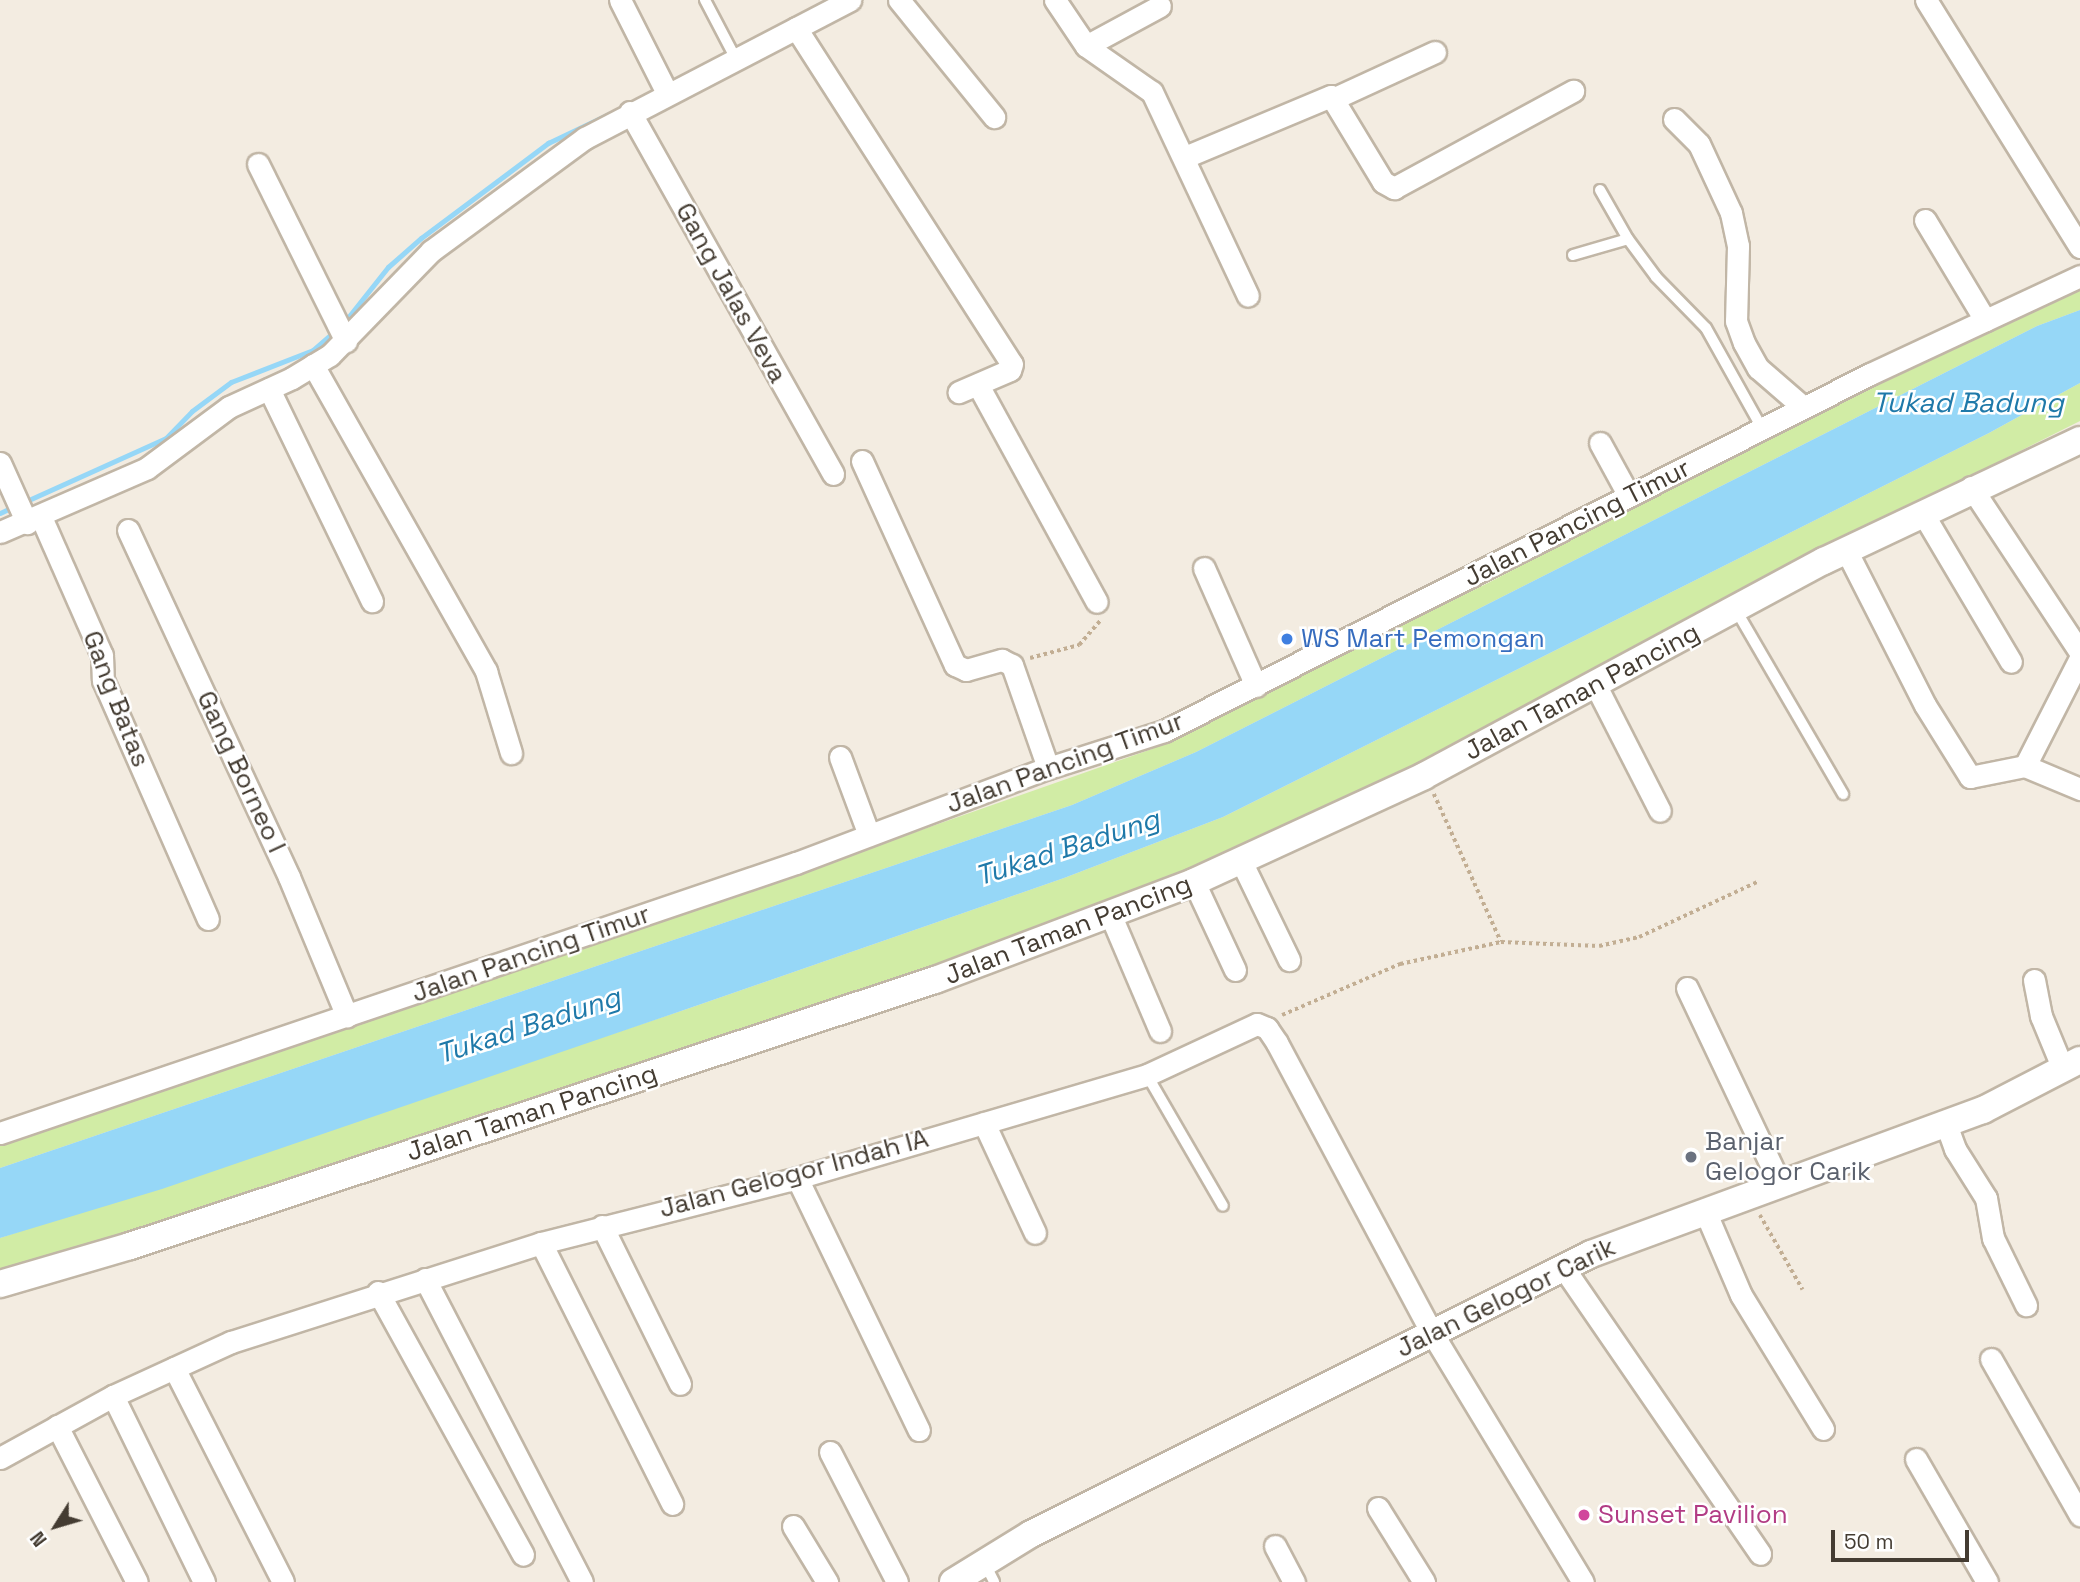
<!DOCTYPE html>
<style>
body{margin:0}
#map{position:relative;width:2080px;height:1582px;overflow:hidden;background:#f3ece1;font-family:"Space Grotesk",sans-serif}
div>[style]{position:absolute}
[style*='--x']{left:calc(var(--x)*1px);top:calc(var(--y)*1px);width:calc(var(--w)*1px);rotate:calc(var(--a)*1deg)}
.green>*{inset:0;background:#d1eca5}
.water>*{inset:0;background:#96d7f7}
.stream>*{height:5px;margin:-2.5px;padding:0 2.5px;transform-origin:2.5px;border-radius:2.5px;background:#96d7f7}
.path>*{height:3.5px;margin-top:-1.75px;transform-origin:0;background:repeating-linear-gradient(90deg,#c2ae93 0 3.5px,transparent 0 7px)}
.roads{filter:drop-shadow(2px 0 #c1b6a6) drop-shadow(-2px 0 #c1b6a6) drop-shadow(0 2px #c1b6a6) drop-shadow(0 -2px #c1b6a6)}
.service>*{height:10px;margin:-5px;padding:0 5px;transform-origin:5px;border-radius:5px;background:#fff}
.minor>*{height:21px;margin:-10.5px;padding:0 10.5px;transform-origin:10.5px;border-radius:10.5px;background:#fff}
.tertiary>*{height:26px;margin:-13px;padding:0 13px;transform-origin:13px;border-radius:13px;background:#fff}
.dots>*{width:19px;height:19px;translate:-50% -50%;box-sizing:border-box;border:4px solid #fff;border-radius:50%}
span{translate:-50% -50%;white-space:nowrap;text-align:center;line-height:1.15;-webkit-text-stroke:5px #fff;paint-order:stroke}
.street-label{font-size:26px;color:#443c32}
.shop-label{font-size:26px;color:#366cbe}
.left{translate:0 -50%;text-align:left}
.worship-label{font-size:26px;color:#5b616d}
.hotel-label{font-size:26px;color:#b23c85}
.water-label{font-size:28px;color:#1f79a9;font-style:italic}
.north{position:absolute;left:21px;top:1491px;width:70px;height:70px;-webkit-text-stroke:5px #fff;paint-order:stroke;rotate:233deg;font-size:19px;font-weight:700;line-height:28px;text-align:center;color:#443c32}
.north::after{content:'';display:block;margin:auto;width:24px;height:32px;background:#443c32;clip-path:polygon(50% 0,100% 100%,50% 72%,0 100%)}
.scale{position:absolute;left:1831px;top:1530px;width:138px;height:32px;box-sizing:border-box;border:4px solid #443c32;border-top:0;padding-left:9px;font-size:21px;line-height:24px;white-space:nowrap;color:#443c32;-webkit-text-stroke:5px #fff;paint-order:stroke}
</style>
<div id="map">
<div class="green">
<div style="clip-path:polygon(2080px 283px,2080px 310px,2037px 326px,1196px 752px,1072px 805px,0 1168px,0 1140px,545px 962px,1152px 749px,1488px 583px,1905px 364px)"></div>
<div style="clip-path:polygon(2080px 383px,2080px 421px,1845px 539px,1349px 800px,1192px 875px,855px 996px,675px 1050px,318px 1174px,0 1276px,0 1238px,684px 1010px,1064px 878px,1223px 817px,1989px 433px)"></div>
</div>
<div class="water">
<div style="clip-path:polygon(2080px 310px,2080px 383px,1989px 433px,1223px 817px,1064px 878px,684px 1010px,162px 1189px,0 1238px,0 1168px,1072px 805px,1196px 752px,2037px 326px)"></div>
</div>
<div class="stream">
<div style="--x:342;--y:325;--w:74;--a:-51.6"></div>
<div style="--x:388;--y:267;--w:44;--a:-41.3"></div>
<div style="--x:421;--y:238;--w:159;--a:-36.8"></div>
<div style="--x:548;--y:143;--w:68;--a:-25.4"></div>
<div style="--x:22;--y:503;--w:158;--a:-24.3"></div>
<div style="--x:166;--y:438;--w:37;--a:-46"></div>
<div style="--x:192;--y:411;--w:49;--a:-36.6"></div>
<div style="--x:231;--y:382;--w:88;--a:-21.3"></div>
<div style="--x:313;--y:350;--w:29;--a:-41"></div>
<div style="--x:0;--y:513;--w:14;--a:-25"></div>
</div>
<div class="path">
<div style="--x:1030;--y:658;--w:51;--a:-14.9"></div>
<div style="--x:1079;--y:645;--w:32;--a:-49"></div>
<div style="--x:1434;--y:794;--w:162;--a:65.6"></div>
<div style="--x:1282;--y:1015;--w:129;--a:-23.4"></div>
<div style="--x:1400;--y:964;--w:103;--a:-12.3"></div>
<div style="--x:1501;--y:942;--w:98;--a:2.3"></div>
<div style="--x:1599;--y:946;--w:41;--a:-12.7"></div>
<div style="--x:1639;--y:937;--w:132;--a:-25"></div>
<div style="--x:1760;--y:1215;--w:86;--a:60.2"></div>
</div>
<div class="roads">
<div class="service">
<div style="--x:705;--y:0;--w:67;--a:62.3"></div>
<div style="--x:1600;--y:190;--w:56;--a:60.3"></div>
<div style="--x:1573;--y:255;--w:57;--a:-16.2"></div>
<div style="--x:1628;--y:239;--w:47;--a:53.6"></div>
<div style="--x:1656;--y:277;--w:71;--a:45.6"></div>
<div style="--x:1706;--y:328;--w:115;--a:60.8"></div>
<div style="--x:1736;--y:610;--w:213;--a:59.8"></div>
<div style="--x:1147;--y:1075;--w:151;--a:59.9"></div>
<div style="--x:985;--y:1564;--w:20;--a:63"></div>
</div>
<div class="minor">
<div style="--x:620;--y:0;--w:104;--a:63.2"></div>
<div style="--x:899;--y:0;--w:151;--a:50.9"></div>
<div style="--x:1055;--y:0;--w:55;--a:56"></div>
<div style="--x:1086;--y:46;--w:80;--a:34.9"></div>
<div style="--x:1152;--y:92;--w:225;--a:64.8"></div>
<div style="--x:1926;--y:0;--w:291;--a:58.1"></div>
<div style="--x:796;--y:28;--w:399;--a:57.3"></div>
<div style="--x:1012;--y:364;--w:6;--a:108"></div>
<div style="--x:1010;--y:370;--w:56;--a:156.7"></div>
<div style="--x:1086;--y:46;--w:84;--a:-28.4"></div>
<div style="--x:1335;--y:98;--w:110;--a:-24.7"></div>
<div style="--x:630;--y:112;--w:415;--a:60.7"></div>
<div style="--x:1674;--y:119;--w:35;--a:45"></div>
<div style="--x:1699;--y:144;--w:76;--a:65.1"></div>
<div style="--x:1731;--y:213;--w:34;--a:78"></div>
<div style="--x:1738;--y:246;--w:75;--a:91.5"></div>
<div style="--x:1736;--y:321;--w:23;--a:70"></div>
<div style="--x:1744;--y:343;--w:29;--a:61"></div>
<div style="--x:1758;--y:368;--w:60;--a:40.9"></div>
<div style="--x:1185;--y:157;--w:158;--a:-22.7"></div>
<div style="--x:1331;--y:96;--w:100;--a:58.8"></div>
<div style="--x:1383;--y:182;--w:13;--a:29"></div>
<div style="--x:1394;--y:188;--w:204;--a:-28.5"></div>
<div style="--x:258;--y:164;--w:198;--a:63.6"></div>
<div style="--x:1925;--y:220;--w:117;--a:59"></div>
<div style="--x:313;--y:365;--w:352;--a:60.5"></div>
<div style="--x:486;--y:671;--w:86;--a:73"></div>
<div style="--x:978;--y:385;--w:247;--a:61.3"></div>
<div style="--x:269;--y:389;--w:236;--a:64.1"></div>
<div style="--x:1600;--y:443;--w:60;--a:61.3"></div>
<div style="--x:862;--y:461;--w:224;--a:65.5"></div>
<div style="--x:955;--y:665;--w:12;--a:24"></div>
<div style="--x:966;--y:670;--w:37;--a:-16"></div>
<div style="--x:1002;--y:660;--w:11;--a:27"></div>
<div style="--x:1012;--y:665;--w:109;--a:70.7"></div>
<div style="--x:0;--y:463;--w:66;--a:65.8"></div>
<div style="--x:1971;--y:487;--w:198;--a:56.6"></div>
<div style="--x:1922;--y:512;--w:174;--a:59.3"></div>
<div style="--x:41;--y:517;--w:151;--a:66.2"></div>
<div style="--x:102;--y:655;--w:25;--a:88"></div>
<div style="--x:103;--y:680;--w:261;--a:66.3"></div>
<div style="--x:128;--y:530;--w:383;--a:65.1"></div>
<div style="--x:289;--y:877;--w:151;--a:67.4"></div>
<div style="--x:0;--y:532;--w:160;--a:-23.5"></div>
<div style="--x:147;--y:468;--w:102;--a:-36.6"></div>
<div style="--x:229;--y:407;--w:69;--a:-24.7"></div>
<div style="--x:292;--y:378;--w:44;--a:-31.2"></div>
<div style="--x:330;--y:355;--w:145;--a:-45.8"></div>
<div style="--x:431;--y:251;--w:191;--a:-36.3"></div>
<div style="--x:585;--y:138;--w:299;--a:-27.5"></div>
<div style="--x:1846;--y:550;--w:174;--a:63"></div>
<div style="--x:1925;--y:705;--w:85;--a:58"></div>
<div style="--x:1970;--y:777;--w:56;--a:-11.3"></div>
<div style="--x:2025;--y:766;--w:60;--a:22.7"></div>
<div style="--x:1204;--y:568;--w:129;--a:66.2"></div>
<div style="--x:1596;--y:686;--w:140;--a:62.9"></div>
<div style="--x:840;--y:757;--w:83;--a:69.6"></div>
<div style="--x:2025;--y:766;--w:121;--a:-63"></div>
<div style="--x:1242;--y:863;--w:108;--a:64.1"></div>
<div style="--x:1194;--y:882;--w:97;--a:65"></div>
<div style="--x:1111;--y:916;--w:125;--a:66.9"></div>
<div style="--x:2034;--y:980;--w:37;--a:79"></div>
<div style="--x:2041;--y:1016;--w:57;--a:67.5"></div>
<div style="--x:1687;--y:988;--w:217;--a:64.6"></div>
<div style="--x:984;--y:1123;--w:121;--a:65.1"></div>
<div style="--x:1946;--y:1124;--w:27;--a:70"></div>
<div style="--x:1955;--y:1149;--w:58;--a:57.7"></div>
<div style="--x:1986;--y:1198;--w:41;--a:80.1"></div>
<div style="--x:1993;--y:1238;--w:75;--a:63.8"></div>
<div style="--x:0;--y:1133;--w:841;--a:-18.74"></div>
<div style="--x:796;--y:863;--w:269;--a:-20.7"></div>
<div style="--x:1048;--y:768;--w:122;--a:-17.7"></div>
<div style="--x:1164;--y:731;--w:791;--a:-26.82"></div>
<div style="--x:1870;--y:374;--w:232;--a:-25"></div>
<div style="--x:797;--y:1178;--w:280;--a:64.2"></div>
<div style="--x:1705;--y:1211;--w:91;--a:66.8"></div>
<div style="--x:1741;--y:1295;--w:157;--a:58.5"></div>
<div style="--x:602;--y:1226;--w:176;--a:63.7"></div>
<div style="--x:541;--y:1243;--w:292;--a:63.3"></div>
<div style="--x:1563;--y:1267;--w:348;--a:55.5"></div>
<div style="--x:425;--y:1279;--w:341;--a:62.6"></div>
<div style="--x:378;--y:1292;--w:300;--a:61.1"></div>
<div style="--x:1991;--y:1359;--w:180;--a:60.3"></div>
<div style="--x:174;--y:1368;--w:240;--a:63"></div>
<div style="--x:113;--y:1396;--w:207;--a:63.9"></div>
<div style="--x:57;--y:1426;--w:175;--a:62.9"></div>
<div style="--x:830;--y:1452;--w:146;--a:62.7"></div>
<div style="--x:0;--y:1458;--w:129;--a:-28.8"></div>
<div style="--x:113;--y:1396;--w:130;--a:-24.6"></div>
<div style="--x:231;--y:1342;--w:325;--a:-17.7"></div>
<div style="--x:541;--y:1243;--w:264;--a:-14.2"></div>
<div style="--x:797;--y:1178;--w:365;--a:-16.4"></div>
<div style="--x:1147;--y:1075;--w:121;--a:-24.9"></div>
<div style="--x:1257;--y:1024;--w:11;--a:22"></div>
<div style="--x:1267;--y:1028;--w:18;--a:56"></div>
<div style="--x:1277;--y:1043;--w:329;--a:61.9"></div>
<div style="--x:1432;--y:1333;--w:291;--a:58.8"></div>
<div style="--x:1916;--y:1459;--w:142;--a:60"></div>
<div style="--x:1378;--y:1508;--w:87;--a:58.1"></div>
<div style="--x:793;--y:1526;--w:66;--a:58.7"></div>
<div style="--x:1275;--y:1546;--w:41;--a:62.2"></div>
</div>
<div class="tertiary">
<div style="--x:0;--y:1284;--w:135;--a:-16.3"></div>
<div style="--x:130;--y:1246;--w:848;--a:-18.29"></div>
<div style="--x:935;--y:980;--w:277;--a:-20.7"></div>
<div style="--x:1194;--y:882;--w:253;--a:-24.7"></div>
<div style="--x:1424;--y:776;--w:454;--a:-28.3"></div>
<div style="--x:1824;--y:561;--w:283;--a:-25.3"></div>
<div style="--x:953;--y:1582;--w:92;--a:-31.6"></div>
<div style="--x:1031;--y:1534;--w:626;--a:-26.57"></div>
<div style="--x:1591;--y:1254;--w:418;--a:-20.2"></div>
<div style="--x:1983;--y:1110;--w:109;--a:-27.3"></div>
</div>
</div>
<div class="dots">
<div style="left:1287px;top:639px;background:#3f7fe0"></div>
<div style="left:1691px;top:1157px;background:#6b7280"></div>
<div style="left:1584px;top:1515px;background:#d1479c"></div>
</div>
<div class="street-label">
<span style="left:731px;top:293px;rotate:61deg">Gang Jalas Veva</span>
<span style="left:1577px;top:523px;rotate:-27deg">Jalan Pancing Timur</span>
<span style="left:1582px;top:692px;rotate:-28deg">Jalan Taman Pancing</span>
<span style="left:116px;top:699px;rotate:69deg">Gang Batas</span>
<span style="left:1065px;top:763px;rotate:-20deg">Jalan Pancing Timur</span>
<span style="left:241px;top:772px;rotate:65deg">Gang Borneo I</span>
<span style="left:1068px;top:930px;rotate:-21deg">Jalan Taman Pancing</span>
<span style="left:531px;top:954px;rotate:-19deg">Jalan Pancing Timur</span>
<span style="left:532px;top:1113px;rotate:-18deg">Jalan Taman Pancing</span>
<span style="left:794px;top:1174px;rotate:-15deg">Jalan Gelogor Indah IA</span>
<span style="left:1506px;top:1298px;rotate:-26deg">Jalan Gelogor Carik</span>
</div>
<div class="shop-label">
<span class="left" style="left:1301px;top:639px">WS Mart Pemongan</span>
</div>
<div class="worship-label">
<span class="left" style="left:1705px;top:1157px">Banjar<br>Gelogor Carik</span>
</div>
<div class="hotel-label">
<span class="left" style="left:1598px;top:1515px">Sunset Pavilion</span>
</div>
<div class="water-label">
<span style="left:1968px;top:402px">Tukad Badung</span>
<span style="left:1067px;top:847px;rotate:-18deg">Tukad Badung</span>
<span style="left:528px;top:1025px;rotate:-18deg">Tukad Badung</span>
</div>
<div class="north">N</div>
<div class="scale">50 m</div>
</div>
